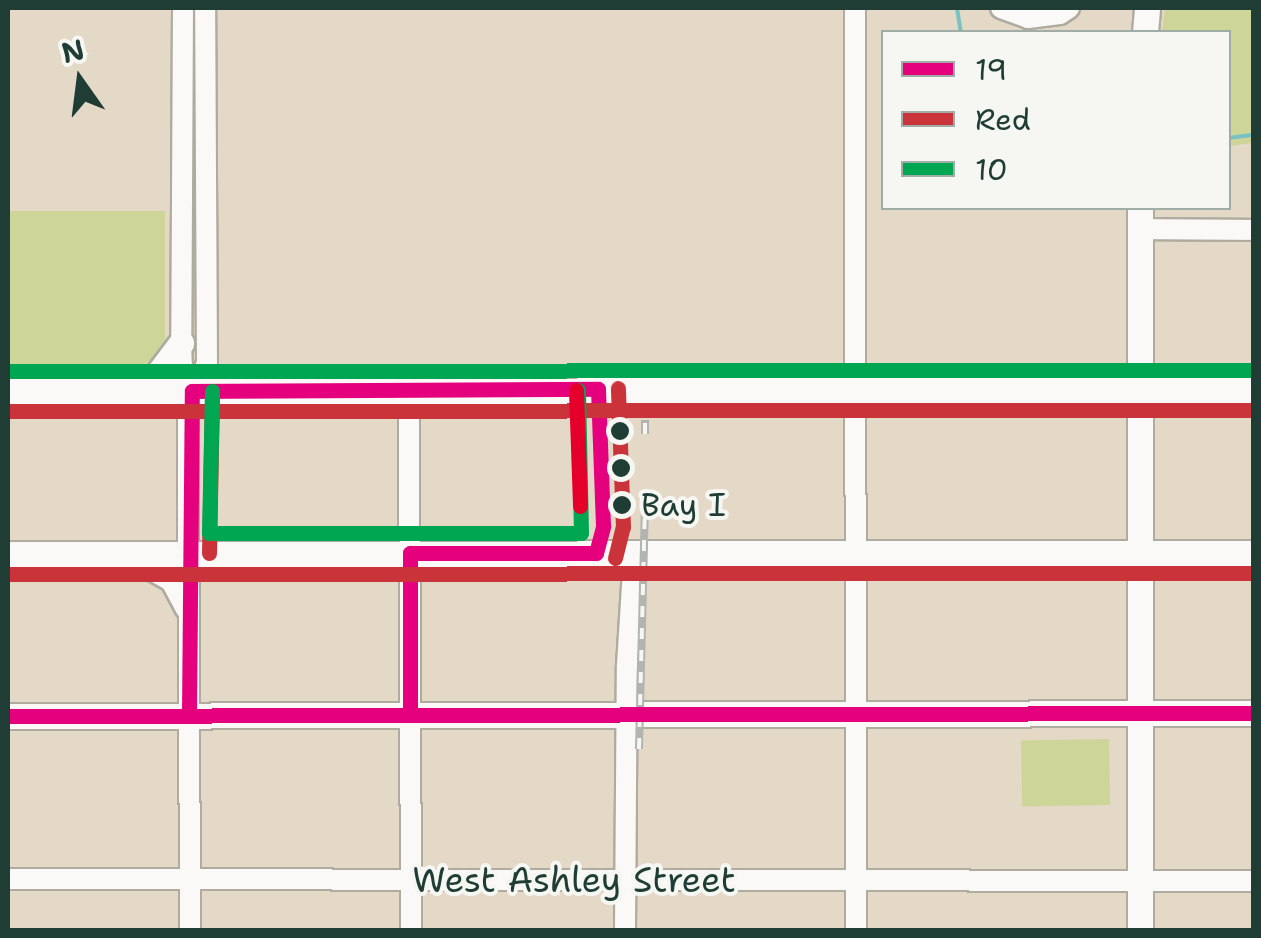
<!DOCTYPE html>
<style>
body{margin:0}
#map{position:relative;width:1261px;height:938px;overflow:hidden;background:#e4d9c7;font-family:"Shantell Sans",sans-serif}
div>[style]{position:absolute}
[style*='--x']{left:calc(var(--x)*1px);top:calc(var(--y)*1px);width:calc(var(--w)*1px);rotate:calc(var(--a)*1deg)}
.green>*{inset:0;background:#ced599;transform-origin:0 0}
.stream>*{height:4px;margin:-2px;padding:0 2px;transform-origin:2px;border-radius:2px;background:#78c2c1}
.roads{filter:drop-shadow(2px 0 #afab9f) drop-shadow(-2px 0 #afab9f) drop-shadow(0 2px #afab9f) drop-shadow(0 -2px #afab9f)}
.minor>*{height:20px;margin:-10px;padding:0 10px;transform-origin:10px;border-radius:10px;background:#fbf9f7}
.major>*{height:25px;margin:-12.5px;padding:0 12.5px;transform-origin:12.5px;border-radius:12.5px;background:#fbf9f7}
.rail>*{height:8px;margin-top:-4px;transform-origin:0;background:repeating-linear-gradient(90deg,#f6f6f2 0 11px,#b2b4b0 0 22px);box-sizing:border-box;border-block:2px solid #b2b4b0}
.bus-1>*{height:15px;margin:-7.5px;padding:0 7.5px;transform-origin:7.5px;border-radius:7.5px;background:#e5007d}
.bus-2>*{height:15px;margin:-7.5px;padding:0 7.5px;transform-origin:7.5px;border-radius:7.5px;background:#cb333b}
.bus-3>*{height:15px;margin:-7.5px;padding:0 7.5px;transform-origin:7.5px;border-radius:7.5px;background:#00a651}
.bus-4>*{height:15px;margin:-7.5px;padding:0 7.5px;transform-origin:7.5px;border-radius:7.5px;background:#e4002b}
.dots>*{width:28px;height:28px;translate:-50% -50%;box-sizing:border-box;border:5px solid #f6f6f2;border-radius:50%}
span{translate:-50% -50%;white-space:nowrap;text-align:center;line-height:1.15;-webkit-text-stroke:8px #f6f6f2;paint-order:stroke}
.bus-label{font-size:32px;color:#1f3d34}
.left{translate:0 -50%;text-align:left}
.street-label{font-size:35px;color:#1f3d34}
.frame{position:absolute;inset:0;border:10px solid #1f3d34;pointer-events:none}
.legend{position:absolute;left:881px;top:30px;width:350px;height:180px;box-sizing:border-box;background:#f6f6f2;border:2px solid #a0aca6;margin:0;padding:12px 18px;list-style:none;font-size:30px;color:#1f3d34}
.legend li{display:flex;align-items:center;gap:20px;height:50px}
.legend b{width:50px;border:2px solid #a0aca6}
.north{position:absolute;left:30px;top:30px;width:100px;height:100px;-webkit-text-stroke:8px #f6f6f2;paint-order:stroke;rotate:346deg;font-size:28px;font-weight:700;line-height:40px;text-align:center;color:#1f3d34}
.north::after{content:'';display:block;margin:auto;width:35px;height:45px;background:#1f3d34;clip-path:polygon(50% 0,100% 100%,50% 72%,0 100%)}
</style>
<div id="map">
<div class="green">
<div style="clip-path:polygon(1165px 8px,1253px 8px,1253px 143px,1229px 146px,1228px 32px,1162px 32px)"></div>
<div style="clip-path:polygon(8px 211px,165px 211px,165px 347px,144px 365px,125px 372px,8px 372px)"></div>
<div style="left:1109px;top:739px;width:66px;height:88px;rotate:89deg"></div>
</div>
<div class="stream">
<div style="--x:957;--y:8;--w:24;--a:81"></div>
<div style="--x:1228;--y:138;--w:26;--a:-7"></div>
</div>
<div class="roads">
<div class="minor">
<div style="--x:183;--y:8;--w:335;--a:90.3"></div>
<div style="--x:181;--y:343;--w:23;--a:88"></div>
<div style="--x:182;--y:366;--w:27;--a:68"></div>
<div style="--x:855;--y:8;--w:922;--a:89.94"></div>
<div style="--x:1001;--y:8;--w:29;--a:20"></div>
<div style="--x:1028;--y:18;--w:32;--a:-7"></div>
<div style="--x:1060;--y:14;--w:11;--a:-34"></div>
<div style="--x:1139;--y:229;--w:115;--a:0.5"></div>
<div style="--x:409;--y:391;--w:539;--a:89.79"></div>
<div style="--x:124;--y:555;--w:54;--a:29"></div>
<div style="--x:171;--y:581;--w:32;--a:62"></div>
<div style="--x:8;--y:879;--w:1246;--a:0.09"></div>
<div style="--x:190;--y:930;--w:521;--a:-90.22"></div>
<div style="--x:188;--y:409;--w:50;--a:-67.6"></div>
<div style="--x:207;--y:363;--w:355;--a:-90.3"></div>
<div style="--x:625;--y:930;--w:265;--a:-89.6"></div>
<div style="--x:627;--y:665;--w:112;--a:-86.4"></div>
</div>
<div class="major">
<div style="--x:1145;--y:32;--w:24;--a:-85"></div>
<div style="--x:1140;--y:208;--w:722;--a:90"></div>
<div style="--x:131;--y:389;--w:30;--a:-28"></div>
<div style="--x:157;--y:375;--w:40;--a:-53"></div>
<div style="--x:8;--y:391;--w:1246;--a:-0.05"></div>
<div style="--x:8;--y:554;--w:1246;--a:-0.05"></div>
<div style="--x:8;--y:716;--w:1246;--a:-0.14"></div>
</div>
</div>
<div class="rail">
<div style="--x:620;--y:434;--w:15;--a:-90"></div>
<div style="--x:645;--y:434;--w:14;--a:-90"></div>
<div style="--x:639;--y:749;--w:241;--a:-88.6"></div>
</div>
<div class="bus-1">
<div style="--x:192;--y:391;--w:406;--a:-0.3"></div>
<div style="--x:410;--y:553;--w:186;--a:0"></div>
<div style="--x:410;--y:553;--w:162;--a:90"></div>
<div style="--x:596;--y:553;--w:28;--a:-75"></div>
<div style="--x:603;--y:526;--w:137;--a:-92.1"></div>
<div style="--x:189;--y:715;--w:324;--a:-89.5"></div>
<div style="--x:8;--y:716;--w:1246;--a:-0.14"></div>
</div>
<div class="bus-2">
<div style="--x:8;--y:411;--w:1246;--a:-0.05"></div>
<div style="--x:209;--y:553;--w:162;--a:-88.9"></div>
<div style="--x:615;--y:558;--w:32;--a:-76"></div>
<div style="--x:623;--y:527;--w:139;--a:-92.1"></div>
<div style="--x:8;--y:574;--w:1246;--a:-0.05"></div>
</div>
<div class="bus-3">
<div style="--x:8;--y:371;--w:1246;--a:-0.05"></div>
<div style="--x:212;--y:391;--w:142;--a:91.2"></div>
<div style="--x:209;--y:533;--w:372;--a:0"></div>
<div style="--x:581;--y:533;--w:143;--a:-91.2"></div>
</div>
<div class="bus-4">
<div style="--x:576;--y:390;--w:116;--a:88"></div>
</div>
<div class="dots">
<div style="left:620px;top:431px;background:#1f3d34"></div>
<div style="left:621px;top:468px;background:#1f3d34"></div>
<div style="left:622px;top:505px;background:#1f3d34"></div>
</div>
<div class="bus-label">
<span class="left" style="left:641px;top:505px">Bay I</span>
</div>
<div class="street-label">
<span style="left:574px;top:880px">West Ashley Street</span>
</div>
<div class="frame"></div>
<ul class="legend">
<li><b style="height:12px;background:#e5007d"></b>19</li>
<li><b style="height:12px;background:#cb333b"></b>Red</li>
<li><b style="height:12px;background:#00a651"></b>10</li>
</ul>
<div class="north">N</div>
</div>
